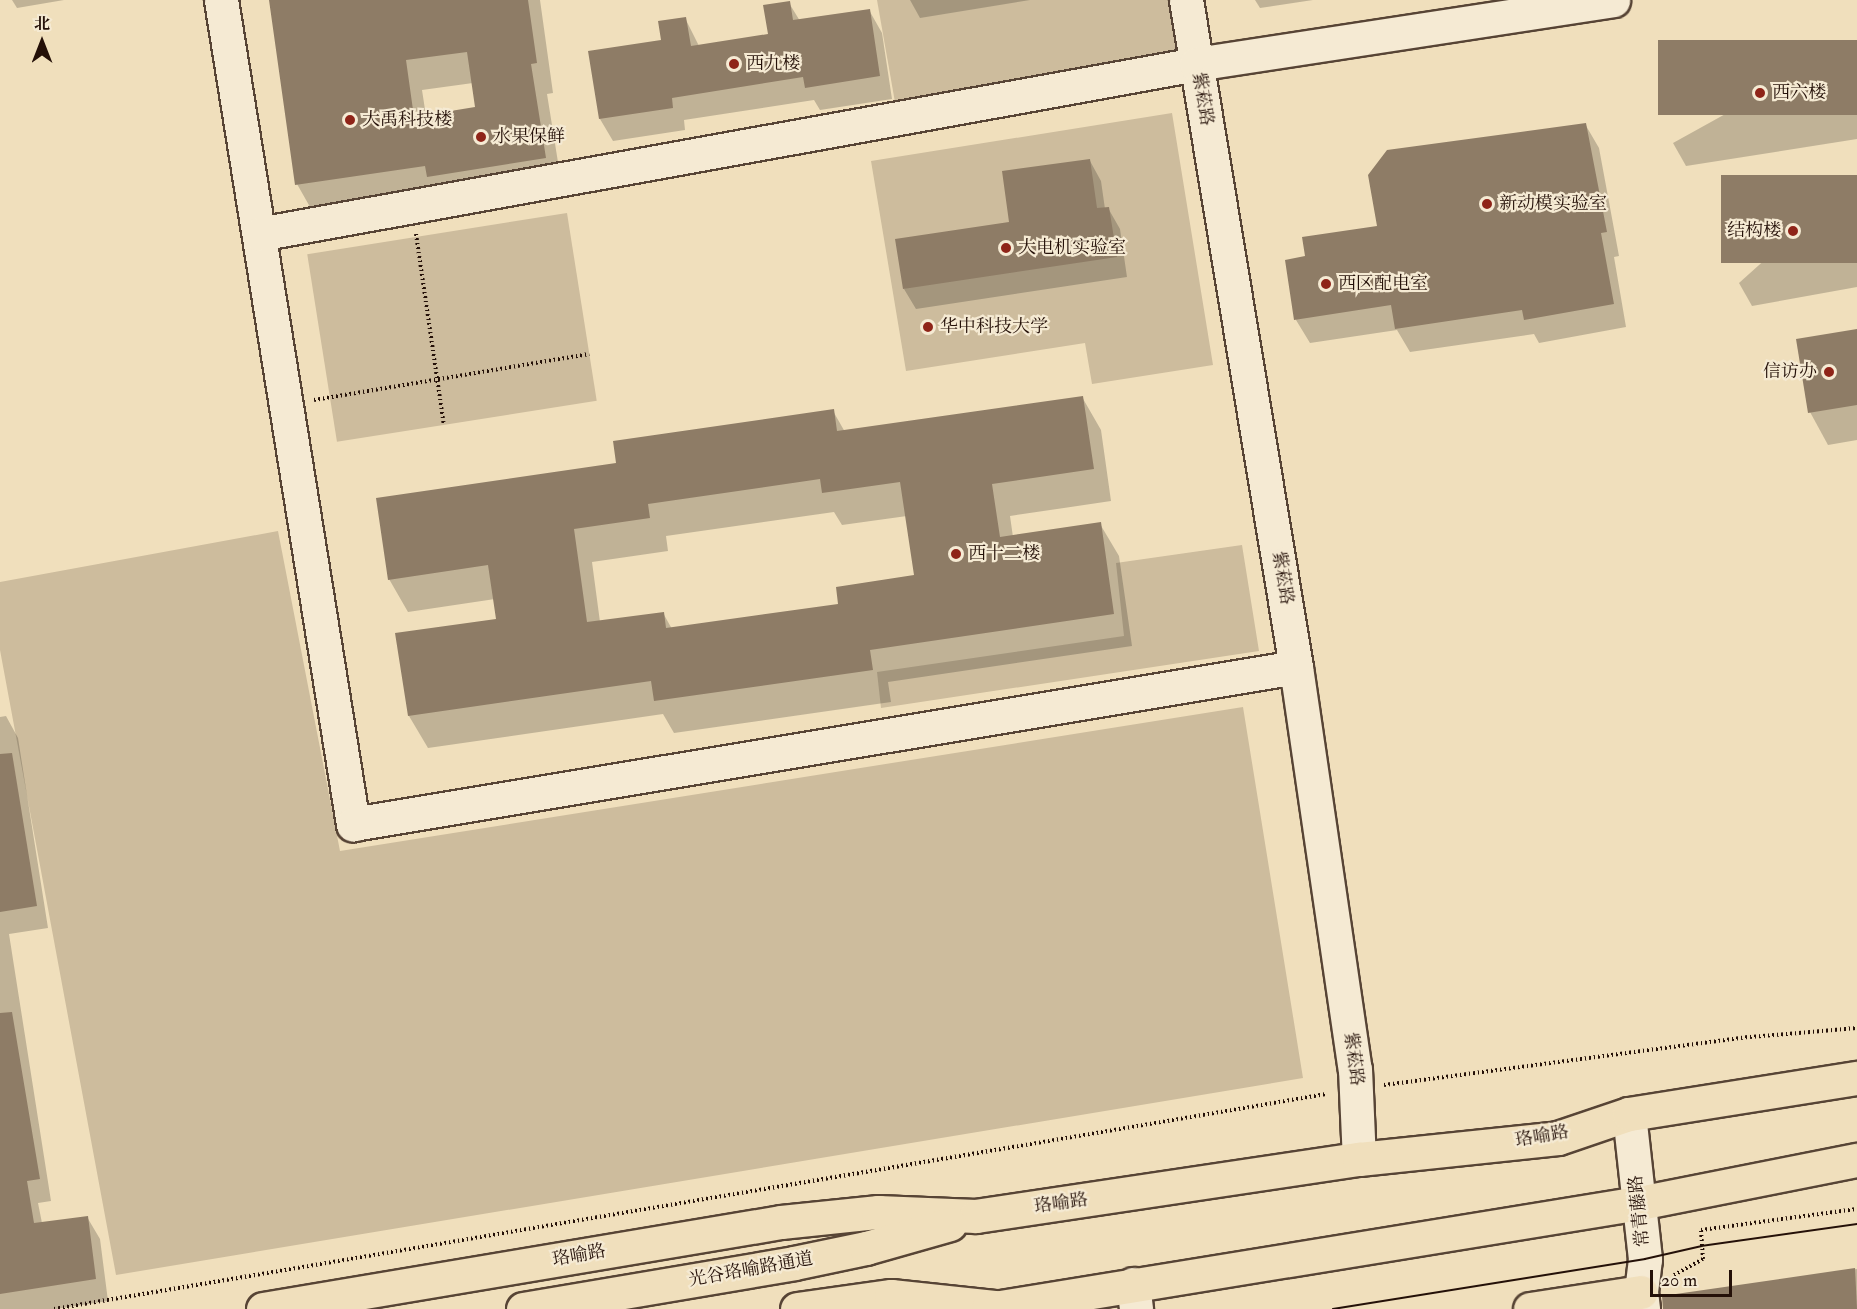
<!DOCTYPE html>
<meta charset="utf-8">
<style>
body{margin:0}
#map{position:relative;width:1857px;height:1309px;overflow:hidden;background:#f0dfbc;font-family:"IM FELL Double Pica","Noto Serif SC",serif}
div>[style]{position:absolute}
[style*='--x']{left:calc(var(--x)*1px);top:calc(var(--y)*1px);width:calc(var(--w)*1px);rotate:calc(var(--a)*1deg)}
.green>*{inset:0;background:#cdbc9d;transform-origin:0 0}
.shadow>*{inset:0;background:#0003}
.building>*{inset:0;background:#8e7c66;transform-origin:0 0}
.path>*{height:4px;margin-top:-2px;transform-origin:0;background:repeating-linear-gradient(90deg,#241008 0 1.5px,transparent 0 4.5px)}
.roads{filter:drop-shadow(2px 0 #574435) drop-shadow(-2px 0 #574435) drop-shadow(0 2px #574435) drop-shadow(0 -2px #574435)}
.minor>*{height:33px;margin:-16.5px;padding:0 16.5px;transform-origin:16.5px;border-radius:16.5px;background:#f5ead3}
.major>*{height:33px;margin:-16.5px;padding:0 16.5px;transform-origin:16.5px;border-radius:16.5px;background:#f0dfbc}
.highway>*{height:33px;margin:-16.5px;padding:0 16.5px;transform-origin:16.5px;border-radius:16.5px;background:#f0dfbc}
.tram>*{height:1.5px;margin:-0.75px;padding:0 0.75px;transform-origin:0.75px;border-radius:0.75px;background:#241008}
.dots>*{width:16px;height:16px;translate:-50% -50%;box-sizing:border-box;border:3px solid #f5ead3;border-radius:50%}
span{translate:-50% -50%;white-space:nowrap;text-align:center;line-height:1.15;-webkit-text-stroke:4.5px #f5ead3;paint-order:stroke}
.poi-label{font-size:18px;color:#241008}
.left{translate:0 -50%;text-align:left}
.right{translate:-100% -50%;text-align:right}
.street-label{font-size:18px;color:#241008}
.north{position:absolute;left:12px;top:12px;width:60px;height:60px;-webkit-text-stroke:4px #f5ead3;paint-order:stroke;rotate:0deg;font-size:16px;font-weight:700;line-height:24px;text-align:center;color:#241008}
.north::after{content:'';display:block;margin:auto;width:21px;height:27px;background:#241008;clip-path:polygon(50% 0,100% 100%,50% 72%,0 100%)}
.scale{position:absolute;left:1650px;top:1270px;width:82px;height:27px;box-sizing:border-box;border:3px solid #241008;border-top:0;padding-left:8px;font-size:18px;line-height:21px;white-space:nowrap;color:#241008;-webkit-text-stroke:4px #f5ead3;paint-order:stroke}
</style>
<div id="map">
<div class="green">
<div style="clip-path:polygon(877px 0,1175px 0,1185px 57px,896px 108px)"></div>
<div style="clip-path:polygon(1172px 113px,1213px 365px,1092px 384px,1085px 343px,906px 371px,871px 161px)"></div>
<div style="left:567px;top:213px;width:190px;height:263px;rotate:81deg"></div>
<div style="clip-path:polygon(278px 531px,340px 851px,1243px 707px,1303px 1078px,116px 1275px,0 650px,0 582px)"></div>
<div style="clip-path:polygon(1242px 545px,1259px 651px,881px 708px,877px 672px,1124px 636px,1116px 563px)"></div>
</div>
<div class="shadow">
<div style="clip-path:polygon(12px 0,64px 0,17px 8px)"></div>
<div style="clip-path:polygon(evenodd,276px 0,540px 0,553px 93px,547px 94px,562px 187px,314px 214px,297px 184px,276px 0,473px 83px,477px 108px,426px 116px,422px 90px,473px 83px)"></div>
<div style="clip-path:polygon(910px 0,1030px 0,920px 18px)"></div>
<div style="clip-path:polygon(1255px 0,1313px 0,1260px 8px)"></div>
<div style="clip-path:polygon(789px 3px,800px 21px,869px 10px,882px 33px,892px 99px,820px 110px,814px 100px,684px 120px,685px 130px,613px 141px,600px 119px,590px 53px,663px 41px,685px 18px,699px 46px,769px 35px)"></div>
<div style="clip-path:polygon(1857px 41px,1857px 139px,1686px 166px,1673px 143px)"></div>
<div style="clip-path:polygon(1585px 124px,1599px 148px,1619px 256px,1614px 257px,1626px 327px,1539px 343px,1534px 334px,1410px 352px,1397px 330px,1310px 343px,1296px 320px,1307px 258px,1379px 227px)"></div>
<div style="clip-path:polygon(1090px 161px,1101px 181px,1105px 209px,1108px 208px,1120px 229px,1127px 277px,916px 309px,904px 289px,1011px 223px)"></div>
<div style="clip-path:polygon(1857px 177px,1857px 287px,1752px 306px,1739px 283px)"></div>
<div style="clip-path:polygon(1857px 330px,1857px 440px,1828px 445px,1810px 412px)"></div>
<div style="clip-path:polygon(evenodd,1082px 397px,1101px 430px,1111px 501px,1010px 516px,1013px 537px,1100px 524px,1119px 556px,1132px 646px,888px 682px,891px 702px,674px 733px,663px 714px,428px 748px,409px 716px,397px 635px,498px 621px,495px 599px,408px 612px,389px 579px,618px 464px,833px 411px,845px 432px,1082px 397px,834px 512px,842px 525px,907px 516px,915px 576px,840px 605px,672px 629px,663px 613px,600px 622px,592px 562px,668px 551px,666px 536px,834px 512px)"></div>
<div style="clip-path:polygon(6px 716px,18px 738px,48px 928px,9px 934px,51px 1201px,38px 1203px,42px 1223px,87px 1217px,100px 1239px,108px 1301px,56px 1309px,0 1309px,0 717px)"></div>
<div style="clip-path:polygon(1857px 1269px,1857px 1309px,1696px 1309px,1694px 1293px)"></div>
</div>
<div class="building">
<div style="clip-path:polygon(evenodd,269px 0,528px 0,537px 63px,531px 64px,546px 158px,427px 177px,425px 166px,295px 185px,269px 0,467px 52px,475px 107px,414px 117px,406px 60px,467px 52px)"></div>
<div style="clip-path:polygon(790px 1px,793px 20px,870px 9px,880px 76px,805px 88px,803px 77px,672px 98px,673px 108px,599px 119px,588px 51px,661px 40px,658px 21px,686px 17px,691px 46px,768px 34px,763px 5px)"></div>
<div style="left:1857px;top:40px;width:75px;height:199px;rotate:90deg"></div>
<div style="clip-path:polygon(1586px 123px,1607px 232px,1601px 233px,1614px 304px,1524px 320px,1522px 310px,1395px 329px,1391px 305px,1294px 320px,1285px 260px,1305px 256px,1302px 237px,1377px 226px,1368px 175px,1387px 150px)"></div>
<div style="clip-path:polygon(1090px 159px,1097px 208px,1109px 207px,1117px 257px,903px 289px,895px 239px,1009px 222px,1002px 171px)"></div>
<div style="left:1857px;top:175px;width:88px;height:136px;rotate:90deg"></div>
<div style="clip-path:polygon(1857px 329px,1857px 405px,1808px 413px,1796px 339px)"></div>
<div style="clip-path:polygon(evenodd,1083px 396px,1094px 469px,992px 484px,1000px 537px,1101px 522px,1114px 614px,870px 650px,873px 670px,654px 701px,651px 681px,408px 716px,395px 633px,496px 619px,488px 565px,388px 580px,376px 498px,616px 463px,613px 441px,834px 409px,837px 431px,1083px 396px,820px 479px,822px 493px,900px 482px,914px 575px,836px 587px,838px 604px,666px 628px,664px 612px,587px 622px,574px 529px,650px 518px,648px 504px,820px 479px)"></div>
<div style="clip-path:polygon(12px 753px,37px 906px,0 912px,0 754px)"></div>
<div style="clip-path:polygon(12px 1012px,40px 1179px,27px 1181px,34px 1223px,88px 1216px,96px 1279px,0 1294px,0 1013px)"></div>
<div style="clip-path:polygon(1855px 1268px,1857px 1309px,1663px 1309px,1662px 1296px)"></div>
</div>
<div class="path">
<div style="--x:416;--y:234;--w:193;--a:81.7"></div>
<div style="--x:314;--y:400;--w:279;--a:-9.5"></div>
<div style="--x:1384;--y:1085;--w:369;--a:-7.5"></div>
<div style="--x:1750;--y:1037;--w:107;--a:-4.8"></div>
<div style="--x:1674;--y:1275;--w:33;--a:-29"></div>
<div style="--x:1703;--y:1259;--w:29;--a:-94"></div>
<div style="--x:1701;--y:1230;--w:157;--a:-7.7"></div>
<div style="--x:54;--y:1309;--w:1290;--a:-9.59"></div>
</div>
<div class="roads">
<div class="minor">
<div style="--x:221;--y:0;--w:835;--a:80.9"></div>
<div style="--x:353;--y:824;--w:956;--a:-9.45"></div>
<div style="--x:1186;--y:0;--w:676;--a:80.64"></div>
<div style="--x:1296;--y:667;--w:406;--a:81.7"></div>
<div style="--x:1355;--y:1069;--w:90;--a:87.5"></div>
<div style="--x:259;--y:234;--w:952;--a:-10.28"></div>
<div style="--x:1196;--y:64;--w:422;--a:-8.7"></div>
<div style="--x:1629;--y:1114;--w:146;--a:83.7"></div>
<div style="--x:1645;--y:1259;--w:33;--a:97"></div>
<div style="--x:1641;--y:1292;--w:17;--a:83"></div>
<div style="--x:1133;--y:1284;--w:25;--a:83"></div>
</div>
<div class="major">
<div style="--x:1530;--y:1309;--w:112;--a:-8.7"></div>
</div>
<div class="highway">
<div style="--x:263;--y:1309;--w:525;--a:-9.53"></div>
<div style="--x:781;--y:1222;--w:98;--a:-5.9"></div>
<div style="--x:878;--y:1212;--w:98;--a:2.3"></div>
<div style="--x:976;--y:1216;--w:387;--a:-8.5"></div>
<div style="--x:1359;--y:1159;--w:200;--a:-6"></div>
<div style="--x:1558;--y:1138;--w:75;--a:-18.7"></div>
<div style="--x:1629;--y:1114;--w:231;--a:-9"></div>
<div style="--x:523;--y:1309;--w:275;--a:-9.6"></div>
<div style="--x:794;--y:1263;--w:74;--a:-11.8"></div>
<div style="--x:866;--y:1248;--w:87;--a:-15.9"></div>
<div style="--x:797;--y:1309;--w:95;--a:-7.9"></div>
<div style="--x:891;--y:1296;--w:106;--a:6"></div>
<div style="--x:988;--y:1309;--w:660;--a:-9.25"></div>
<div style="--x:1639;--y:1203;--w:222;--a:-11.2"></div>
</div>
</div>
<div class="tram">
<div style="--x:1333;--y:1309;--w:316;--a:-9.1"></div>
<div style="--x:1645;--y:1259;--w:58;--a:-12.8"></div>
<div style="--x:1702;--y:1246;--w:157;--a:-8.1"></div>
</div>
<div class="dots">
<div style="left:734px;top:64px;background:#8f2418"></div>
<div style="left:1760px;top:93px;background:#8f2418"></div>
<div style="left:350px;top:120px;background:#8f2418"></div>
<div style="left:481px;top:137px;background:#8f2418"></div>
<div style="left:1487px;top:204px;background:#8f2418"></div>
<div style="left:1793px;top:231px;background:#8f2418"></div>
<div style="left:1006px;top:248px;background:#8f2418"></div>
<div style="left:1326px;top:284px;background:#8f2418"></div>
<div style="left:928px;top:327px;background:#8f2418"></div>
<div style="left:1829px;top:372px;background:#8f2418"></div>
<div style="left:956px;top:554px;background:#8f2418"></div>
</div>
<div class="poi-label">
<span class="left" style="left:746px;top:64px">西九楼</span>
<span class="left" style="left:1772px;top:93px">西六楼</span>
<span class="left" style="left:362px;top:120px">大禹科技楼</span>
<span class="left" style="left:493px;top:137px">水果保鲜</span>
<span class="left" style="left:1499px;top:204px">新动模实验室</span>
<span class="right" style="left:1781px;top:231px">结构楼</span>
<span class="left" style="left:1018px;top:248px">大电机实验室</span>
<span class="left" style="left:1338px;top:284px">西区配电室</span>
<span class="left" style="left:940px;top:327px">华中科技大学</span>
<span class="right" style="left:1817px;top:372px">信访办</span>
<span class="left" style="left:968px;top:554px">西十二楼</span>
</div>
<div class="street-label">
<span style="left:1202px;top:99px;rotate:81deg">紫菘路</span>
<span style="left:1282px;top:578px;rotate:81deg">紫菘路</span>
<span style="left:1353px;top:1059px;rotate:83deg">紫菘路</span>
<span style="left:1542px;top:1137px;rotate:-10deg">珞喻路</span>
<span style="left:1061px;top:1204px;rotate:-8deg">珞喻路</span>
<span style="left:1640px;top:1211px;rotate:-96deg">常青藤路</span>
<span style="left:579px;top:1256px;rotate:-10deg">珞喻路</span>
<span style="left:751px;top:1270px;rotate:-10deg">光谷珞喻路通道</span>
</div>
<div class="north">北</div>
<div class="scale">20 m</div>
</div>
